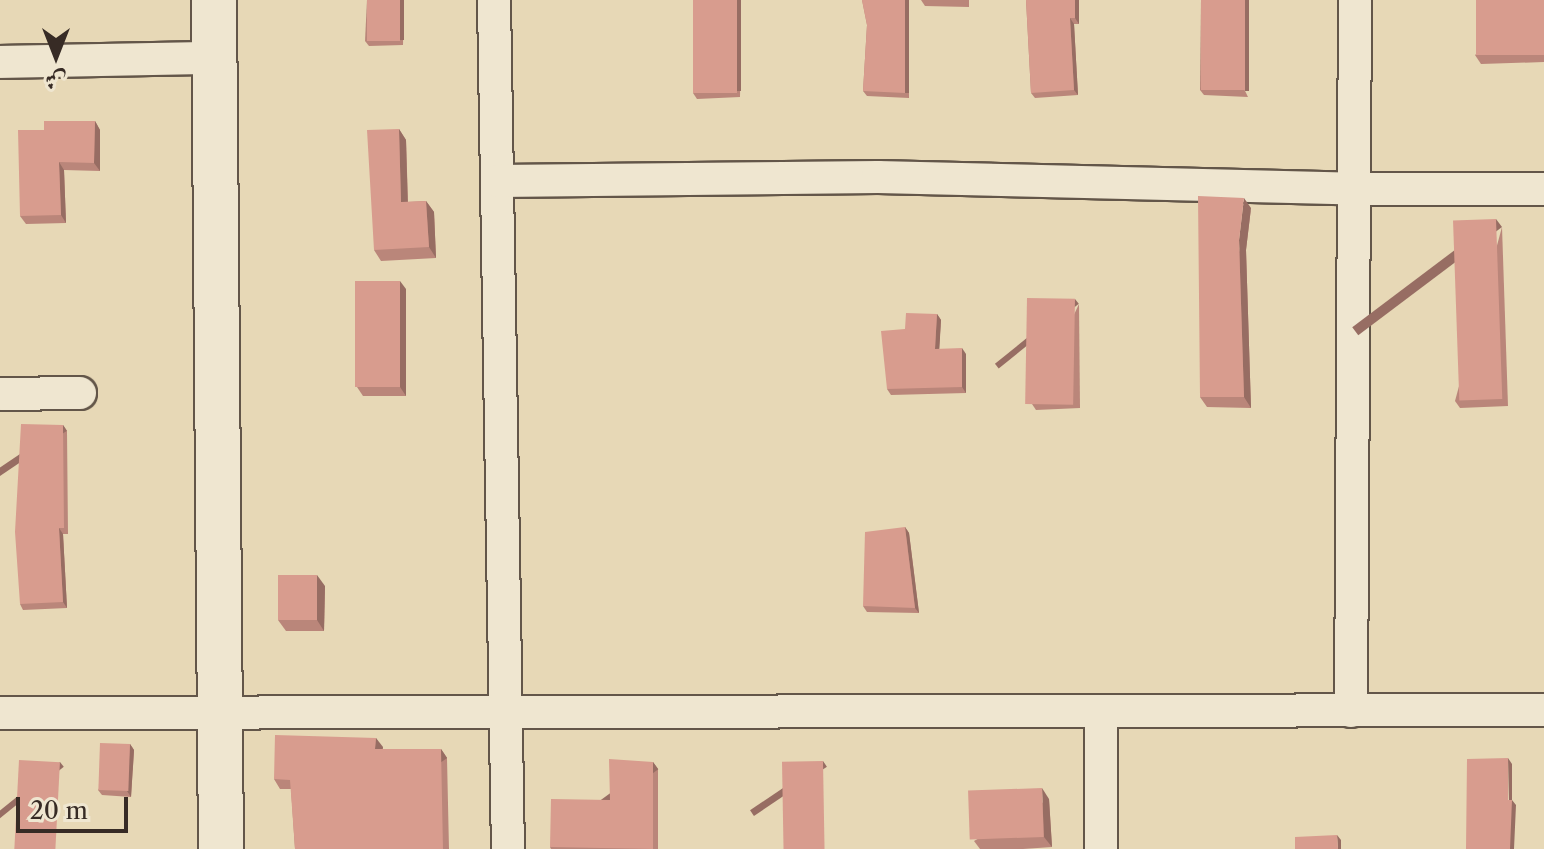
<!DOCTYPE html>
<meta charset="utf-8">
<style>
body{margin:0}
#map{position:relative;width:1544px;height:849px;overflow:hidden;background:#e7d8b6;font-family:"Libre Caslon Text",Amiri,serif}
div>[style]{position:absolute}
[style*='--x']{left:calc(var(--x)*1px);top:calc(var(--y)*1px);width:calc(var(--w)*1px);rotate:calc(var(--a)*1deg)}
.roads{filter:drop-shadow(2px 0 #635649) drop-shadow(-2px 0 #635649) drop-shadow(0 2px #635649) drop-shadow(0 -2px #635649)}
.street>*{height:32px;margin:-16px;padding:0 16px;transform-origin:16px;border-radius:16px;background:#efe6d0}
.secondary>*{height:44px;margin:-22px;padding:0 22px;transform-origin:22px;border-radius:22px;background:#efe6d0}
.wall>*{inset:0;background:#ba867a}
.shaded-wall>*{inset:0;background:#976d63;transform-origin:0 0}
.building>*{inset:0;background:#d89c8e;transform-origin:0 0}
span{translate:-50% -50%;white-space:nowrap;text-align:center;line-height:1.15;-webkit-text-stroke:6px #efe6d0;paint-order:stroke}
.north{position:absolute;left:16px;top:16px;width:80px;height:80px;-webkit-text-stroke:6px #efe6d0;paint-order:stroke;rotate:180deg;font-size:22px;font-weight:700;line-height:32px;text-align:center;color:#372b25}
.north::after{content:'';display:block;margin:auto;width:28px;height:36px;background:#372b25;clip-path:polygon(50% 0,100% 100%,50% 72%,0 100%)}
.scale{position:absolute;left:16px;top:797px;width:112px;height:36px;box-sizing:border-box;border:4px solid #372b25;border-top:0;padding-left:10px;font-size:24px;line-height:28px;white-space:nowrap;color:#372b25;-webkit-text-stroke:6px #efe6d0;paint-order:stroke}
</style>
<div id="map">
<div class="roads">
<div class="street">
<div style="--x:494;--y:0;--w:849;--a:89.06"></div>
<div style="--x:0;--y:62;--w:214;--a:-1.1"></div>
<div style="--x:498;--y:181;--w:380;--a:-0.6"></div>
<div style="--x:878;--y:177;--w:476;--a:1.4"></div>
<div style="--x:1354;--y:189;--w:190;--a:0"></div>
<div style="--x:0;--y:394;--w:80;--a:-0.7"></div>
<div style="--x:1101;--y:711;--w:138;--a:90"></div>
<div style="--x:1351;--y:711;--w:711;--a:-89.68"></div>
<div style="--x:0;--y:713;--w:1544;--a:-0.11"></div>
</div>
<div class="secondary">
<div style="--x:214;--y:0;--w:849;--a:89.53"></div>
</div>
</div>
<div class="wall">
<div style="clip-path:polygon(367px 0,404px 0,403px 45px,369px 46px,365px 41px)"></div>
<div style="clip-path:polygon(693px 0,741px 0,740px 97px,697px 99px,693px 93px)"></div>
<div style="clip-path:polygon(862px 0,909px 0,909px 98px,867px 96px,863px 91px,867px 25px)"></div>
<div style="clip-path:polygon(921px 0,969px 0,969px 7px,925px 6px)"></div>
<div style="clip-path:polygon(1026px 0,1079px 0,1079px 24px,1074px 24px,1078px 95px,1035px 98px,1031px 93px)"></div>
<div style="clip-path:polygon(1201px 0,1248px 97px,1204px 95px,1200px 90px)"></div>
<div style="clip-path:polygon(1544px 0,1544px 62px,1481px 64px,1475px 55px)"></div>
<div style="clip-path:polygon(95px 121px,100px 130px,100px 171px,64px 170px,66px 223px,26px 224px,20px 216px,44px 130px)"></div>
<div style="clip-path:polygon(399px 129px,406px 140px,408px 202px,426px 201px,434px 212px,436px 258px,381px 261px,374px 250px)"></div>
<div style="clip-path:polygon(1251px 208px,1246px 250px,1251px 408px,1207px 407px,1200px 397px)"></div>
<div style="clip-path:polygon(1502px 227px,1508px 406px,1460px 408px,1455px 401px)"></div>
<div style="clip-path:polygon(406px 289px,406px 396px,363px 396px,357px 387px)"></div>
<div style="clip-path:polygon(1079px 304px,1080px 408px,1036px 410px,1032px 404px)"></div>
<div style="clip-path:polygon(937px 314px,941px 320px,939px 349px,966px 354px,966px 393px,891px 395px,887px 389px,905px 329px)"></div>
<div style="clip-path:polygon(63px 425px,67px 431px,68px 534px,63px 534px,67px 608px,23px 610px,20px 604px)"></div>
<div style="clip-path:polygon(905px 527px,909px 533px,919px 613px,867px 612px,863px 606px)"></div>
<div style="clip-path:polygon(325px 586px,324px 631px,286px 631px,278px 620px)"></div>
<div style="clip-path:polygon(376px 738px,382px 749px,441px 749px,447px 758px,449px 849px,295px 849px,291px 789px,280px 789px,274px 779px)"></div>
<div style="clip-path:polygon(130px 744px,134px 750px,131px 797px,102px 795px,98px 790px)"></div>
<div style="clip-path:polygon(653px 762px,658px 769px,658px 849px,551px 849px,550px 847px,610px 800px)"></div>
<div style="clip-path:polygon(1049px 799px,1052px 847px,1023px 849px,980px 849px,974px 841px)"></div>
</div>
<div class="shaded-wall">
<div style="left:400px;top:0;width:4px;height:40px"></div>
<div style="left:737px;top:0;width:4px;height:91px"></div>
<div style="left:905px;top:0;width:4px;height:93px"></div>
<div style="clip-path:polygon(1075px 0,1079px 0,1079px 24px,1075px 18px)"></div>
<div style="left:1245px;top:0;width:4px;height:91px"></div>
<div style="clip-path:polygon(1070px 18px,1074px 24px,1078px 95px,1074px 90px)"></div>
<div style="clip-path:polygon(95px 121px,100px 130px,100px 171px,94px 163px)"></div>
<div style="clip-path:polygon(399px 129px,406px 140px,408px 213px,401px 202px)"></div>
<div style="clip-path:polygon(59px 162px,64px 170px,66px 223px,61px 215px)"></div>
<div style="clip-path:polygon(1244px 198px,1251px 208px,1246px 250px,1251px 408px,1244px 397px,1239px 240px)"></div>
<div style="clip-path:polygon(426px 201px,434px 212px,436px 258px,429px 247px)"></div>
<div style="left:1496px;top:219px;width:10px;height:180px;rotate:53deg"></div>
<div style="clip-path:polygon(400px 281px,406px 289px,406px 396px,400px 387px)"></div>
<div style="left:1075px;top:299px;width:6px;height:103px;rotate:51deg"></div>
<div style="clip-path:polygon(937px 314px,941px 320px,939px 355px,935px 349px)"></div>
<div style="clip-path:polygon(962px 348px,966px 354px,966px 393px,962px 387px)"></div>
<div style="left:63px;top:425px;width:7px;height:103px;rotate:56deg"></div>
<div style="clip-path:polygon(905px 527px,909px 533px,919px 613px,915px 608px)"></div>
<div style="clip-path:polygon(59px 528px,63px 534px,67px 608px,63px 602px)"></div>
<div style="clip-path:polygon(317px 575px,325px 586px,324px 631px,317px 620px)"></div>
<div style="clip-path:polygon(376px 738px,383px 747px,382px 759px,375px 749px)"></div>
<div style="clip-path:polygon(130px 744px,134px 750px,131px 797px,127px 791px)"></div>
<div style="left:441px;top:749px;width:11px;height:100px;rotate:56deg"></div>
<div style="clip-path:polygon(1508px 758px,1512px 764px,1512px 804px,1512px 800px,1516px 805px,1514px 849px,1510px 849px)"></div>
<div style="left:823px;top:761px;width:7px;height:88px;rotate:56deg"></div>
<div style="left:60px;top:762px;width:6px;height:87px;rotate:51deg"></div>
<div style="left:653px;top:762px;width:9px;height:87px;rotate:54deg"></div>
<div style="clip-path:polygon(1042px 788px,1049px 799px,1052px 847px,1044px 837px)"></div>
<div style="clip-path:polygon(1337px 835px,1341px 840px,1341px 849px,1338px 849px)"></div>
</div>
<div class="building">
<div style="left:367px;top:0;width:33px;height:41px"></div>
<div style="left:693px;top:0;width:44px;height:93px"></div>
<div style="clip-path:polygon(862px 0,905px 0,905px 93px,863px 91px,867px 25px)"></div>
<div style="clip-path:polygon(1026px 0,1075px 0,1075px 18px,1070px 18px,1074px 90px,1031px 93px)"></div>
<div style="left:1201px;top:0;width:44px;height:90px"></div>
<div style="left:1476px;top:0;width:68px;height:55px"></div>
<div style="clip-path:polygon(44px 121px,95px 121px,94px 163px,59px 162px,61px 215px,20px 216px,18px 130px,44px 130px)"></div>
<div style="clip-path:polygon(399px 129px,401px 202px,426px 201px,429px 247px,374px 250px,367px 130px)"></div>
<div style="clip-path:polygon(1198px 196px,1244px 198px,1239px 240px,1244px 397px,1200px 397px)"></div>
<div style="left:1496px;top:219px;width:180px;height:43px;rotate:88deg"></div>
<div style="left:355px;top:281px;width:45px;height:106px"></div>
<div style="left:1027px;top:298px;width:48px;height:106px;rotate:1deg"></div>
<div style="clip-path:polygon(906px 313px,937px 314px,935px 349px,962px 348px,962px 387px,887px 389px,881px 331px,905px 329px)"></div>
<div style="clip-path:polygon(21px 424px,63px 425px,64px 528px,59px 528px,63px 602px,20px 604px,15px 532px)"></div>
<div style="clip-path:polygon(905px 527px,915px 608px,863px 606px,865px 532px)"></div>
<div style="left:278px;top:575px;width:39px;height:45px"></div>
<div style="clip-path:polygon(275px 735px,376px 738px,375px 749px,441px 749px,443px 849px,295px 849px,290px 780px,274px 779px)"></div>
<div style="left:100px;top:743px;width:30px;height:47px;rotate:2deg"></div>
<div style="clip-path:polygon(1508px 758px,1508px 800px,1512px 800px,1510px 849px,1466px 849px,1467px 759px)"></div>
<div style="clip-path:polygon(609px 759px,653px 762px,653px 849px,550px 847px,551px 799px,610px 800px)"></div>
<div style="left:19px;top:760px;width:41px;height:89px;rotate:3deg"></div>
<div style="left:823px;top:761px;width:88px;height:41px;rotate:89deg"></div>
<div style="left:1042px;top:788px;width:49px;height:74px;rotate:88deg"></div>
<div style="clip-path:polygon(1337px 835px,1338px 849px,1295px 849px,1295px 837px)"></div>
</div>
<div class="north">ش</div>
<div class="scale">20 m</div>
</div>
